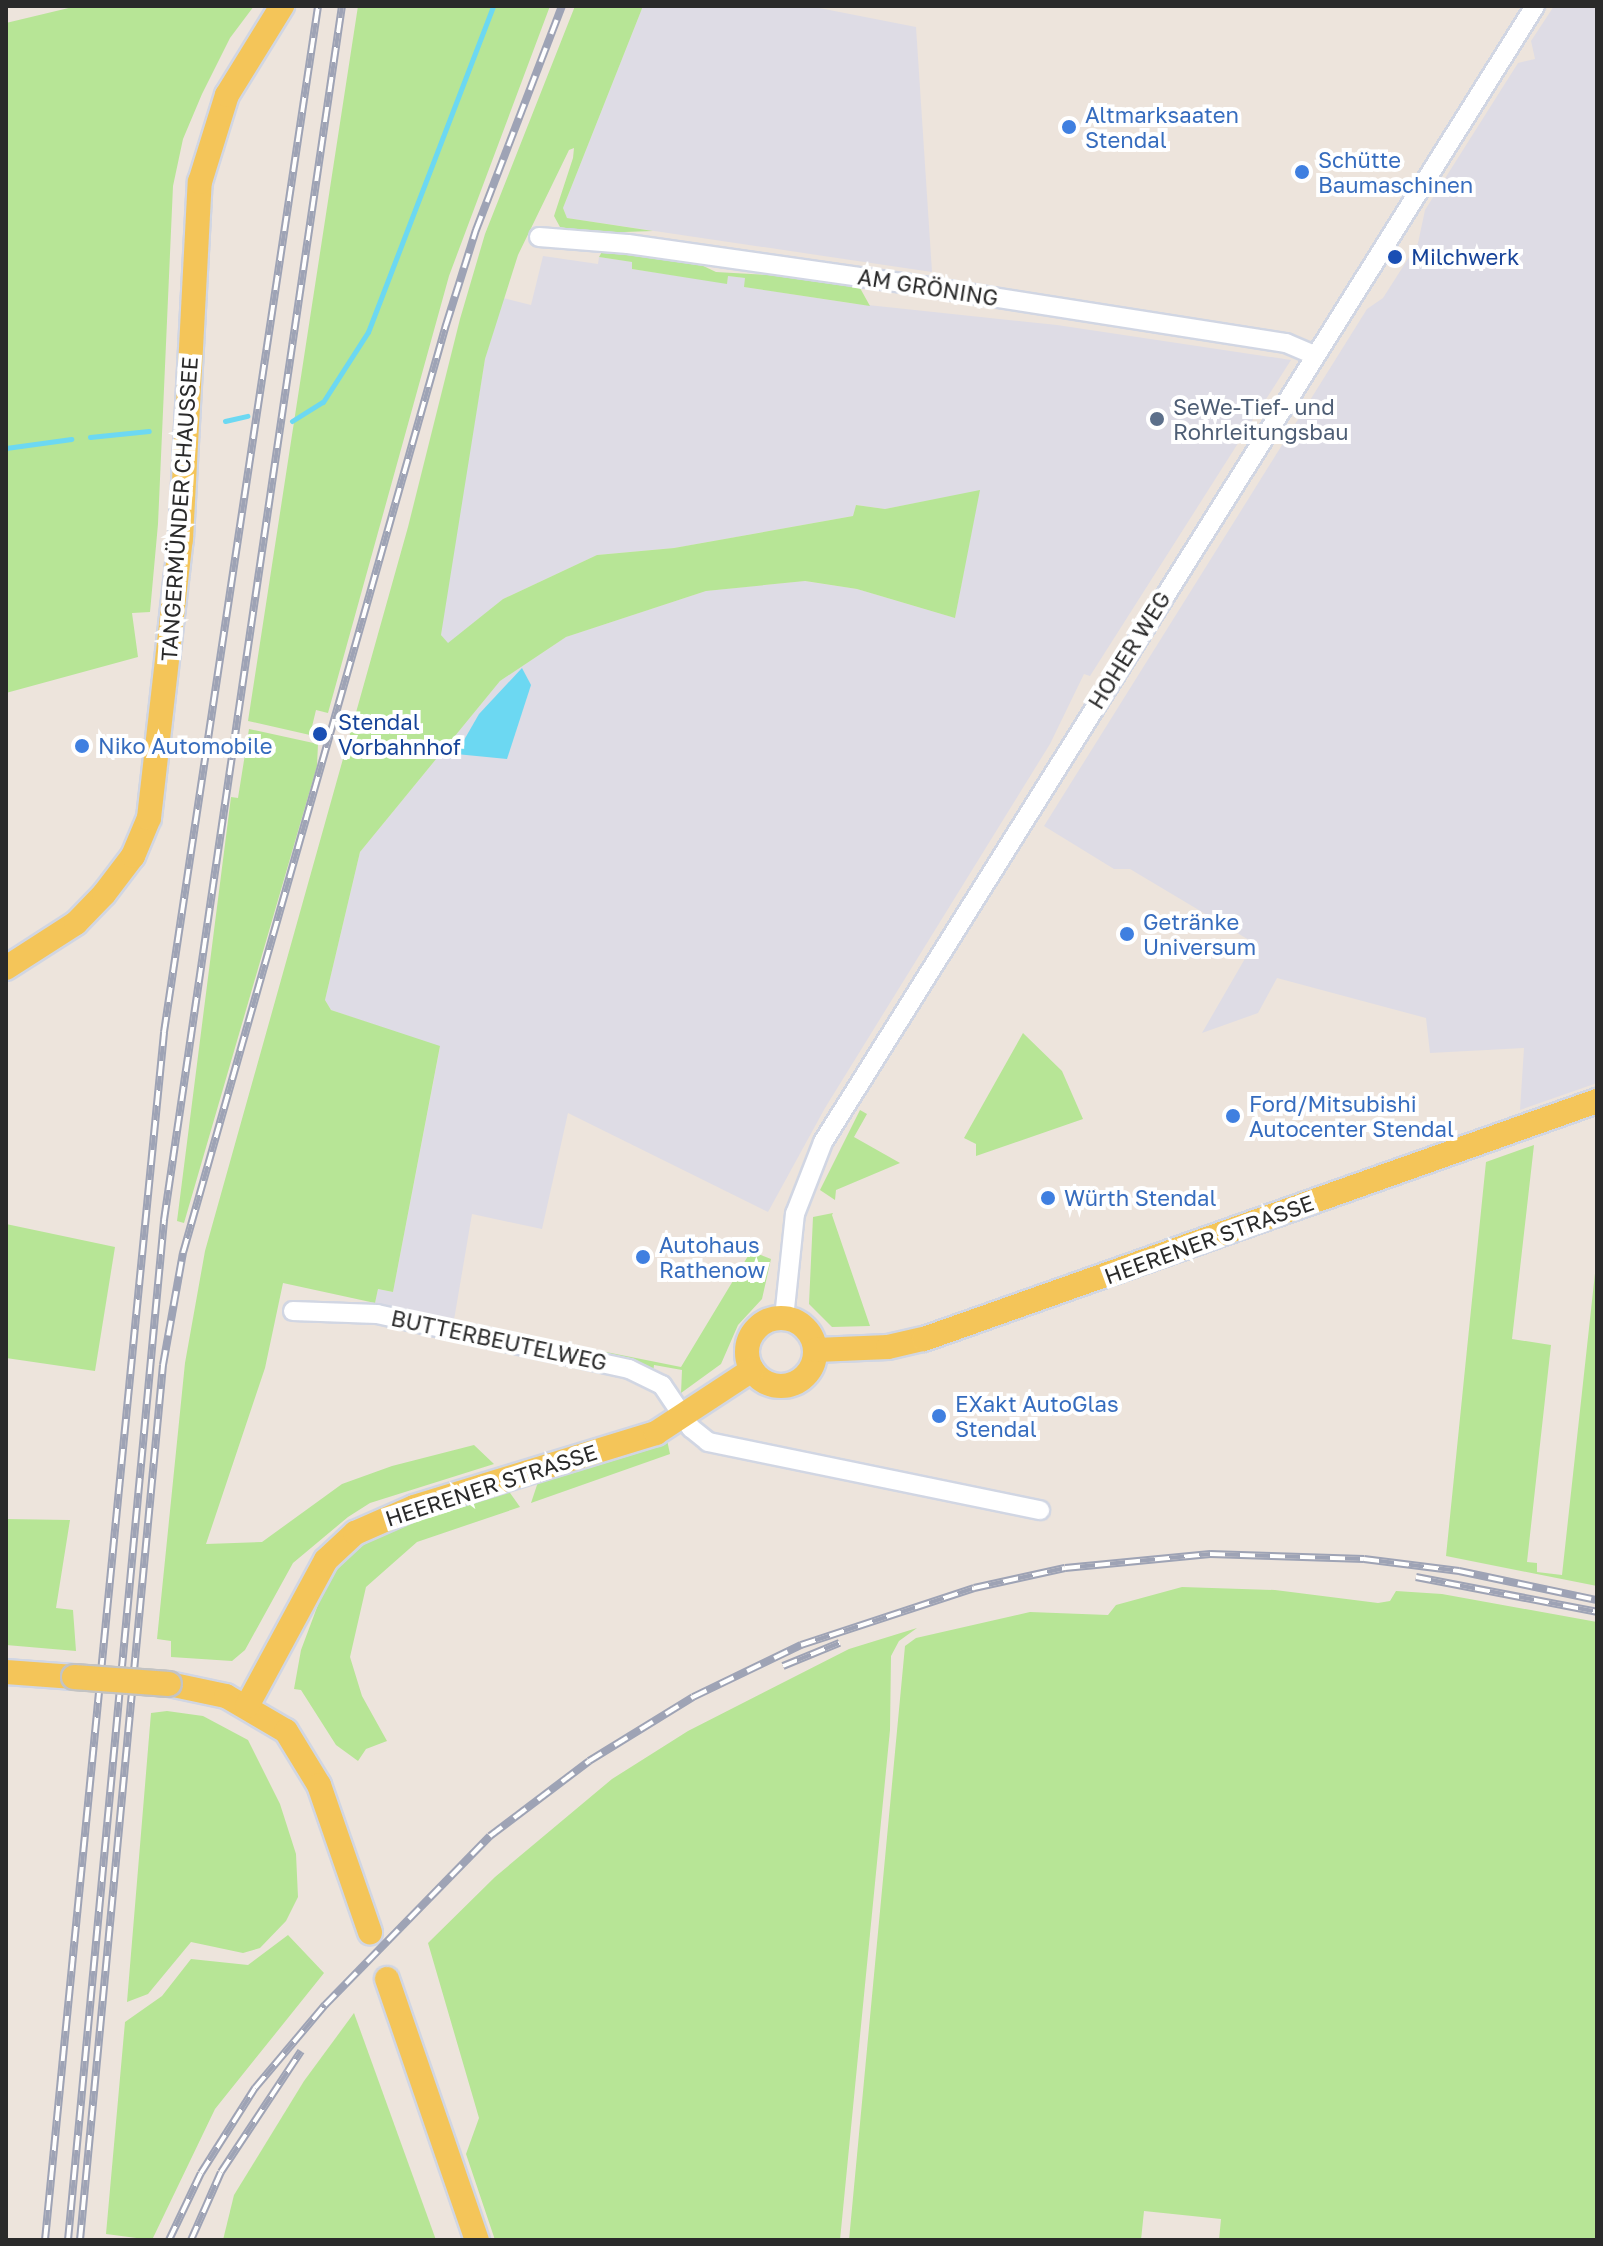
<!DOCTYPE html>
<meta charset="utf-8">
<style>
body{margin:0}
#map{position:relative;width:1603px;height:2246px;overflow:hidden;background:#ede4dc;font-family:"Golos Text",sans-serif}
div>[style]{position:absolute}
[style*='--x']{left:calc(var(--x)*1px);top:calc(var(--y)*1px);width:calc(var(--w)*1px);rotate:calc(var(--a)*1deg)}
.industrial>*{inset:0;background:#dedce5}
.green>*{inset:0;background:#b7e596}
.water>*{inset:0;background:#6cd8f2}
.stream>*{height:5px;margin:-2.5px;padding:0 2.5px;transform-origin:2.5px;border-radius:2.5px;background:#6cd8f2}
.roads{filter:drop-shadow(2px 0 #d1d6e3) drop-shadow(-2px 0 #d1d6e3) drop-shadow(0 2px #d1d6e3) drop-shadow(0 -2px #d1d6e3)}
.minor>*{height:18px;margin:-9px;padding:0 9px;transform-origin:9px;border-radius:9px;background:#fff}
.major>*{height:24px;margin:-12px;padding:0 12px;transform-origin:12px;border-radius:12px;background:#f4c559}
.major>.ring{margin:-12px;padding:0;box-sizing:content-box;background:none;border:24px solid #f4c559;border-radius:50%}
.rail>*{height:8px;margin-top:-4px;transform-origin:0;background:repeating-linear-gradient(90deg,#fff 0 15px,#9ea3b5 0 30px);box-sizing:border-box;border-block:2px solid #9ea3b5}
.bridges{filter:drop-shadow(2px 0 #c3c3c3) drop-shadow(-2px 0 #c3c3c3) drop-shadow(0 2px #c3c3c3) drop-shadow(0 -2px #c3c3c3)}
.major-bridge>*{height:24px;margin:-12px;padding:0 12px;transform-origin:12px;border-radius:12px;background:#f4c559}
.dots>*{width:22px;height:22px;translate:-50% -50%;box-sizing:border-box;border:4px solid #fff;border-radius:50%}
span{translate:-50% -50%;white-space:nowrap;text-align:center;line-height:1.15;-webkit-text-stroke:8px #fff;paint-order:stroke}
.shop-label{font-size:22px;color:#366cbe}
.left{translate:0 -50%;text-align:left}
.transit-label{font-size:22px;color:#164399}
.street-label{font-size:22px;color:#2a2a2a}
.service-label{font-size:22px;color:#4e5e75}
.frame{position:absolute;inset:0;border:8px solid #2a2a2a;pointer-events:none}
</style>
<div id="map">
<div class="industrial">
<div style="clip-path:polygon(643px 6px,809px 6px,916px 27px,932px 272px,567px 218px,563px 208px)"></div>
<div style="clip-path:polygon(1554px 6px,1597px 6px,1597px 1083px,1520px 1110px,1524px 1048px,1430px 1053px,1426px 1018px,1277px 978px,1258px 1013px,1202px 1033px,1254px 943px,1130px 869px,1114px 869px,1044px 826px,1367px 309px,1383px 298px,1418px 243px,1425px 210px,1518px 63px,1535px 59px,1531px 41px)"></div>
<div style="clip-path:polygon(543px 256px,598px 264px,599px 257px,633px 262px,632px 269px,727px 283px,728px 276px,745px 278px,745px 287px,849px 303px,1057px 325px,1291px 360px,1090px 676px,1084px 674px,1050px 744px,825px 1108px,768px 1212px,568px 1113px,542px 1229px,472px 1214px,454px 1320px,375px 1303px,378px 1289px,393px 1292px,440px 1047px,331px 1010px,325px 1000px,360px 852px,500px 681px,566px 637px,706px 591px,804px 581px,857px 589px,955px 618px,979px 491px,885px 509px,856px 505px,853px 516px,674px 548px,597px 555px,503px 599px,448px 644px,441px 635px,444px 604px,485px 359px,503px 298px,531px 305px)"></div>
</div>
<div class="green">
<div style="clip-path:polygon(77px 6px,254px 6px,230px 38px,202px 94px,183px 139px,173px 186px,158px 524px,150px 612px,132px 613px,138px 657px,6px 693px,6px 23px)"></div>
<div style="clip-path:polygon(358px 6px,550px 6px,449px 276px,328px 713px,316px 710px,310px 735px,248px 721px)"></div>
<div style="clip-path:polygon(575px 6px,643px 6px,563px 208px,567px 218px,653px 231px,596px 233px,560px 227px,554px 216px,573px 158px,574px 148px,569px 150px,518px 255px,485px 359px,441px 635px,448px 643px,503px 599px,597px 555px,674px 548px,853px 516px,856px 505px,885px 509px,980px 490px,955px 618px,857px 589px,805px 581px,706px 591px,566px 637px,500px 681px,360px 852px,325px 1000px,331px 1010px,440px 1046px,393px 1292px,378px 1289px,375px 1303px,283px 1283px,265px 1368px,206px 1544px,262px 1542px,342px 1484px,392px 1466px,474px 1445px,494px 1464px,370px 1503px,348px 1517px,293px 1563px,245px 1650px,232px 1661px,171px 1657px,171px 1641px,157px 1639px,185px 1363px,205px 1251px,408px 527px,460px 319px,485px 234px)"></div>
<div style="clip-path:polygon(603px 250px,697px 263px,716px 272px,823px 278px,860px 288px,870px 306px,744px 287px,745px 278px,728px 276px,727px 284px,632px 269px,632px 262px,599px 257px)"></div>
<div style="clip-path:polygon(249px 729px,318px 744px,317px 766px,184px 1223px,177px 1221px,231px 797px,238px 798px)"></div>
<div style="clip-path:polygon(1023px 1033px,1062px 1071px,1083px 1119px,976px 1156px,976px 1144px,964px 1138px)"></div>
<div style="clip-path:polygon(860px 1110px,867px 1114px,854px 1137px,900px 1163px,836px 1190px,835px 1200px,820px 1190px)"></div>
<div style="clip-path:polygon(1534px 1145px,1512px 1339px,1551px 1345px,1527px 1562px,1537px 1563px,1537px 1572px,1562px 1575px,1597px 1255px,1597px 1586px,1446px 1556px,1486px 1162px)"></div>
<div style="clip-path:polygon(833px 1213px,832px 1215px,870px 1326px,832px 1327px,809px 1304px,813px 1217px)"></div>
<div style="clip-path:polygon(6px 1224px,115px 1247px,95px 1371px,6px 1358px)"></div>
<div style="clip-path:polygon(751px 1251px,771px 1259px,762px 1299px,738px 1325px,721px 1364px,681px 1393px,682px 1370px,654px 1365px,653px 1373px,566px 1349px,566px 1344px,681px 1367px)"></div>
<div style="clip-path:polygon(667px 1440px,670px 1454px,531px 1503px,539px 1479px)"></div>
<div style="clip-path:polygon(508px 1490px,520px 1507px,417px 1542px,366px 1587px,350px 1657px,362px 1696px,387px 1741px,366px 1749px,358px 1761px,336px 1745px,301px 1690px,294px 1689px,301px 1650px,328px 1578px,365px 1540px,387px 1528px)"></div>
<div style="clip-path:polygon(6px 1519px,70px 1520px,56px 1608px,73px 1610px,76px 1651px,6px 1645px)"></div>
<div style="clip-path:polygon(1182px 1587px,1275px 1590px,1378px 1603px,1390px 1601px,1396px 1591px,1442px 1594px,1597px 1622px,1597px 2240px,1219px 2240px,1221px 2219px,1144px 2211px,1141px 2240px,849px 2240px,905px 1646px,916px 1638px,1030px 1612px,1108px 1615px,1116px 1605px)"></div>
<div style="clip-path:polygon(917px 1628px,899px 1641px,891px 1656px,890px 1730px,840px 2240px,495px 2240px,466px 2154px,479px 2118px,428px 1943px,495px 1877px,612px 1779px,688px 1731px,849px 1649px)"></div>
<div style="clip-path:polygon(167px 1711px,203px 1716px,248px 1740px,280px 1804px,296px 1854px,298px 1897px,286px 1921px,260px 1948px,243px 1953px,191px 1942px,148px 1994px,127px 2002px,151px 1713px)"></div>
<div style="clip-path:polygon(288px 1935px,324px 1973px,215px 2109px,152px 2240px,106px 2234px,125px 2022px,162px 1996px,191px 1959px,248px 1965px)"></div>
<div style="clip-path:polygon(354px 2013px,436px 2240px,223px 2240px,234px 2195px,304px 2081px)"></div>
</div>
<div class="water">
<div style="clip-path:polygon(522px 668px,531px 685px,507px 759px,456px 754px,479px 714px)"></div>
</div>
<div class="stream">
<div style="--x:225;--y:421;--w:23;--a:-13"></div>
<div style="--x:292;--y:421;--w:36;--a:-32"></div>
<div style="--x:323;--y:402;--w:83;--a:-57.3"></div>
<div style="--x:368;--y:332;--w:349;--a:-69"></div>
<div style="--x:90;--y:437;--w:59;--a:-5.8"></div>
<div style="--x:6;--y:448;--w:66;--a:-7.9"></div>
</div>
<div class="roads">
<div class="minor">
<div style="--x:539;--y:237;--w:89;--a:4.5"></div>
<div style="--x:628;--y:244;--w:278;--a:8.1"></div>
<div style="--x:903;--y:283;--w:388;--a:8.9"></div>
<div style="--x:1286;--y:343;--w:30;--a:23"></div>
<div style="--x:293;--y:1311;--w:84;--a:2"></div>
<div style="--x:377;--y:1314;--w:258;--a:12.3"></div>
<div style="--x:629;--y:1369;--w:37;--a:26"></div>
<div style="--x:662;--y:1385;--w:52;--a:56"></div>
<div style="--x:691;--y:1428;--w:22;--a:39"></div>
<div style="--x:708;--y:1442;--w:339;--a:11.6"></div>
<div style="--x:784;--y:1318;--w:105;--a:-84"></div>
<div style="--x:795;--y:1214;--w:77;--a:-68.7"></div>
<div style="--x:823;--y:1142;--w:1341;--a:-57.92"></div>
</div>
<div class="major">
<div style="--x:6;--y:968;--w:83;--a:-32.7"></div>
<div style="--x:76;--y:923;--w:40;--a:-46"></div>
<div style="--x:104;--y:894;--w:48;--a:-52.7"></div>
<div style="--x:133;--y:856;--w:41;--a:-67.2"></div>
<div style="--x:149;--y:818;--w:281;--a:-83.5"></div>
<div style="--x:181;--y:539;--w:358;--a:-87"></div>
<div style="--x:200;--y:182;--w:91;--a:-72.8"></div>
<div style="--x:227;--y:95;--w:105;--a:-58.3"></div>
<div class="ring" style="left:747px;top:1318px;width:44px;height:44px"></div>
<div style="--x:816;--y:1350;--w:72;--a:-2.4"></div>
<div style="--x:888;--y:1347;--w:37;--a:-13"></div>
<div style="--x:924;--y:1339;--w:714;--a:-19.48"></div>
<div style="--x:6;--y:1672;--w:68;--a:4.2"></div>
<div style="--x:169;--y:1684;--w:58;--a:11.9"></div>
<div style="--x:226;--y:1696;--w:69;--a:30.3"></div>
<div style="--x:286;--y:1731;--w:63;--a:58.6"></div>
<div style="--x:319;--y:1785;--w:156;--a:70.9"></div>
<div style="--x:247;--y:1706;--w:166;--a:-61.6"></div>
<div style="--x:326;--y:1560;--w:40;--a:-43"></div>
<div style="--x:355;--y:1533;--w:64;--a:-23.8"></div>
<div style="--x:414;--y:1507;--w:253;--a:-17"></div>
<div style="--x:656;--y:1433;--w:115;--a:-33.3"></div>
<div style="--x:387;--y:1979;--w:276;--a:71"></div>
</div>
</div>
<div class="rail">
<div style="--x:1416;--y:1577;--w:184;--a:10.9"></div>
<div style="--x:783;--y:1666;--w:61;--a:-22.3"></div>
<div style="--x:45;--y:2240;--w:1214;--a:-84.37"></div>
<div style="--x:164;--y:1032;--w:1037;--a:-81.46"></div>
<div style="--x:68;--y:2240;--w:1025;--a:-84.62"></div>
<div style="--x:164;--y:1220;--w:1227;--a:-81.66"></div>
<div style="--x:80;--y:2240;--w:879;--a:-84.58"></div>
<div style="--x:163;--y:1365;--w:114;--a:-79.9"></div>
<div style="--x:183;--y:1253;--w:965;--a:-74.18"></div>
<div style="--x:446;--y:325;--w:100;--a:-72.5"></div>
<div style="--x:476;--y:230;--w:240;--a:-69"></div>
<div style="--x:169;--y:2240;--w:74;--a:-64.5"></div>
<div style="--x:201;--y:2173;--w:101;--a:-57.6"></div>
<div style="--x:255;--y:2088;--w:109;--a:-49.9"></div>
<div style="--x:325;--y:2005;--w:236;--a:-45.7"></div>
<div style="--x:490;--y:1836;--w:124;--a:-37.1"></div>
<div style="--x:589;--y:1761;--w:122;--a:-31.6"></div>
<div style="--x:693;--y:1697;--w:120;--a:-25.7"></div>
<div style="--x:801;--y:1645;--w:182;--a:-18.2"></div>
<div style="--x:974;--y:1588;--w:93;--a:-12.4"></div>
<div style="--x:1065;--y:1568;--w:146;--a:-5.5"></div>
<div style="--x:1210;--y:1554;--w:154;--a:1.9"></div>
<div style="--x:1364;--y:1559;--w:96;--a:7.2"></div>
<div style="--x:1459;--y:1571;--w:141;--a:11.9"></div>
<div style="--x:191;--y:2240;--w:74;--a:-66.2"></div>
<div style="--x:221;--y:2172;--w:145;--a:-56.5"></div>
</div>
<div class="bridges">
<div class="major-bridge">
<div style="--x:74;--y:1677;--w:95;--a:4.2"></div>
</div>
</div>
<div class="dots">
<div style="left:1069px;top:127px;background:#3f7fe0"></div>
<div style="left:1302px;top:172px;background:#3f7fe0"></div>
<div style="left:1395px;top:257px;background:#1a4fb4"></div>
<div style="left:1157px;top:419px;background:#5c6f8a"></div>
<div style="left:320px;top:734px;background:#1a4fb4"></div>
<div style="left:82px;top:746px;background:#3f7fe0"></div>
<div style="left:1127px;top:934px;background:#3f7fe0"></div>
<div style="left:1233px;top:1116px;background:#3f7fe0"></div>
<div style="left:1048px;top:1198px;background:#3f7fe0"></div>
<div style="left:643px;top:1257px;background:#3f7fe0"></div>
<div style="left:939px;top:1416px;background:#3f7fe0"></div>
</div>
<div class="shop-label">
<span class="left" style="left:1085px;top:127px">Altmarksaaten<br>Stendal</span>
<span class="left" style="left:1318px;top:172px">Schütte<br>Baumaschinen</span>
<span class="left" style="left:98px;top:746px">Niko Automobile</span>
<span class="left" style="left:1143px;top:934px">Getränke<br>Universum</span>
<span class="left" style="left:1249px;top:1116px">Ford/Mitsubishi<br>Autocenter Stendal</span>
<span class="left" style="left:1064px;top:1198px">Würth Stendal</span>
<span class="left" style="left:659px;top:1257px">Autohaus<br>Rathenow</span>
<span class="left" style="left:955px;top:1416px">EXakt AutoGlas<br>Stendal</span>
</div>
<div class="transit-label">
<span class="left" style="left:1411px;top:257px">Milchwerk</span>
<span class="left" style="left:338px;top:734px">Stendal<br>Vorbahnhof</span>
</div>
<div class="street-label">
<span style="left:928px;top:287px;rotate:9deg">AM GRÖNING</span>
<span style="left:179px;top:509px;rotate:-86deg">TANGERMÜNDER CHAUSSEE</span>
<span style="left:1129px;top:650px;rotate:-58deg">HOHER WEG</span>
<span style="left:1209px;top:1239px;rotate:-20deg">HEERENER STRASSE</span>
<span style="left:499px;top:1340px;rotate:12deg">BUTTERBEUTELWEG</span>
<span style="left:491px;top:1485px;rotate:-18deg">HEERENER STRASSE</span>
</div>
<div class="service-label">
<span class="left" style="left:1173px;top:419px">SeWe-Tief- und<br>Rohrleitungsbau</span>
</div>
<div class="frame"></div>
</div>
